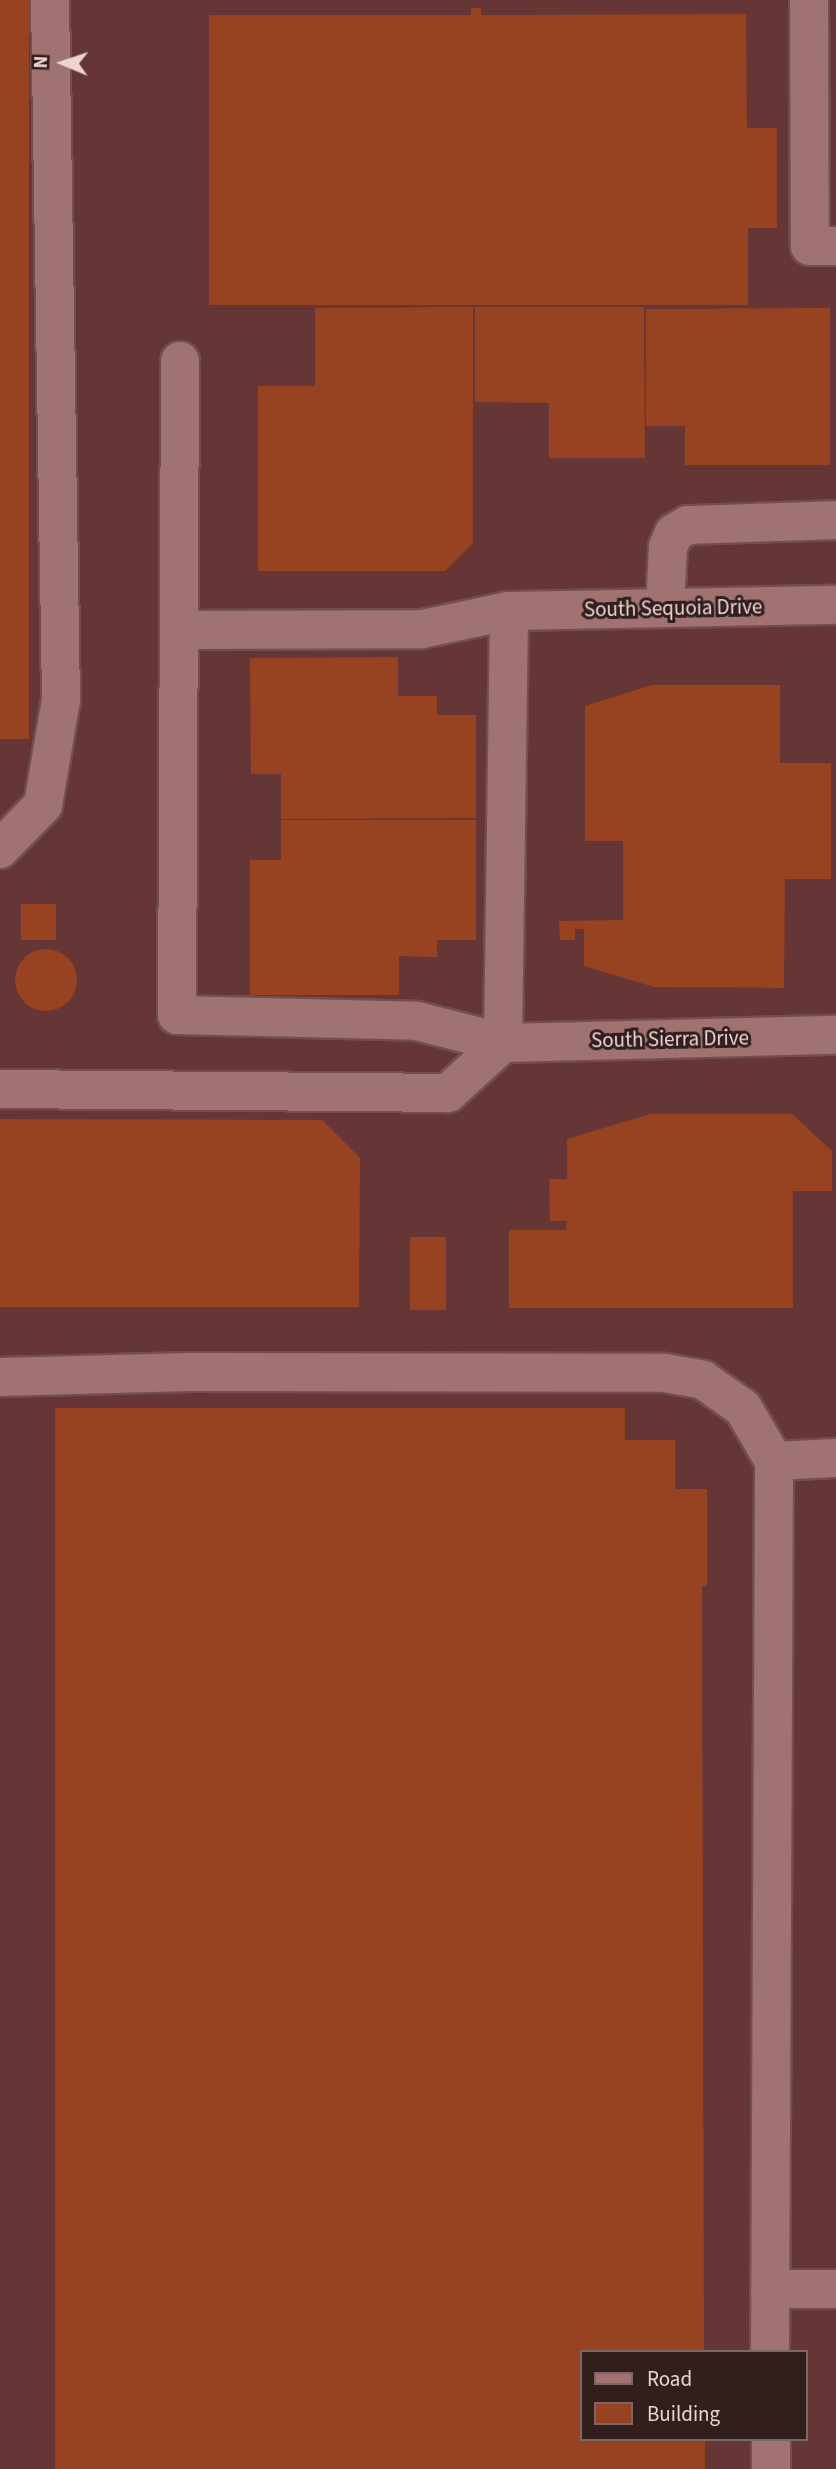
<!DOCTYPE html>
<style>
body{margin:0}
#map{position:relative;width:836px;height:2469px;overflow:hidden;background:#583030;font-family:"Source Sans 3",sans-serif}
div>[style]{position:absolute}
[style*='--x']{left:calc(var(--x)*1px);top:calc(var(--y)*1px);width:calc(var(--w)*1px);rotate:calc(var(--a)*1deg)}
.built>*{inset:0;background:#663636}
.building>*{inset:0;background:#974221;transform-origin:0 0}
.round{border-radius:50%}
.roads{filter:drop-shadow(2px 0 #714f50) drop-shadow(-2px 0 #714f50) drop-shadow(0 2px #714f50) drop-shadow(0 -2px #714f50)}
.minor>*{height:38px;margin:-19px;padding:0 19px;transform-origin:19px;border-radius:19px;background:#a07271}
span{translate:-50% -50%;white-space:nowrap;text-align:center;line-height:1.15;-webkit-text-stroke:6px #311f1e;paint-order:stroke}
.street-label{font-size:21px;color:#edd3d2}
.legend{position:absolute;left:580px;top:2350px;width:228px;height:91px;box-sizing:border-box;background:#311f1e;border:2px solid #7c6766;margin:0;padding:9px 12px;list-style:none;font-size:21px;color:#edd3d2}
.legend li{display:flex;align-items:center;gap:14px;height:35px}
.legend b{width:35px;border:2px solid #7c6766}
.north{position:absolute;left:28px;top:28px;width:70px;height:70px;-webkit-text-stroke:5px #311f1e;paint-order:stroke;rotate:272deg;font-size:19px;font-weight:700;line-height:28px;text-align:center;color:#edd3d2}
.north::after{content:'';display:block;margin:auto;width:24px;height:32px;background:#edd3d2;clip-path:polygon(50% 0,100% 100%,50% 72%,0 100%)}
</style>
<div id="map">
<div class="built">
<div style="clip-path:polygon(evenodd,0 0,836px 0,836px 2469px,0 2469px,0 0,582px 2352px,806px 2352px,806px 2439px,582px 2439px,582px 2352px)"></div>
</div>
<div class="building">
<div style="left:0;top:0;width:29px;height:739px"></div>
<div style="clip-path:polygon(471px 8px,481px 8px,481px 15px,746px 14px,747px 128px,777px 128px,777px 228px,748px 228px,748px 305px,209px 305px,209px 15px,471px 15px)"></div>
<div style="clip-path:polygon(473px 307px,473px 543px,445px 571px,258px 571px,258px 386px,315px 386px,315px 308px)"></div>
<div style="clip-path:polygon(475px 307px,644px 307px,645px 458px,549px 458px,549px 403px,475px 402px)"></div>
<div style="clip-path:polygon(830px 308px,830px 465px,685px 465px,685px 426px,646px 426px,646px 309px)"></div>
<div style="clip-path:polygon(398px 657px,398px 696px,437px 696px,437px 715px,476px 715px,476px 818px,281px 819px,281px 774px,251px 774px,250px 658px)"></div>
<div style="clip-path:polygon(652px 685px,780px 685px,780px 763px,831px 763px,831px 879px,785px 879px,784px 988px,654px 987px,584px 966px,584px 929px,575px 929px,575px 940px,560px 940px,559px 921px,623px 920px,623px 841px,585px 841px,585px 706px)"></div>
<div style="clip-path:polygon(281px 820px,476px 820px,476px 940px,437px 940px,437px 957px,399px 956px,399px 995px,250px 995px,250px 860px,281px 860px)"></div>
<div style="left:21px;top:904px;width:35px;height:36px"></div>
<div class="round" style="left:15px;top:949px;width:62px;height:62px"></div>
<div style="clip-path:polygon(650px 1114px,792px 1114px,832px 1151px,832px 1191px,793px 1191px,793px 1308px,509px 1308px,509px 1230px,566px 1230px,567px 1221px,550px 1221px,549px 1179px,567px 1179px,567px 1139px)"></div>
<div style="clip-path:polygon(0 1119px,322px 1120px,360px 1158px,359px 1307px,0 1307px)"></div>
<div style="left:410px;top:1237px;width:36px;height:73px"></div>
<div style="clip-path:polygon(55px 1408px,625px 1408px,625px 1440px,675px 1440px,675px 1489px,707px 1489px,707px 1586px,702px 1586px,704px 2352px,582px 2352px,582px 2439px,705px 2439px,705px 2469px,55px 2469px)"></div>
</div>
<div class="roads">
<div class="minor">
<div style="--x:809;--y:0;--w:246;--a:89.8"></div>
<div style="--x:810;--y:246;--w:26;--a:0"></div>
<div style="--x:180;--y:361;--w:654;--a:90.26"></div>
<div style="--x:177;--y:1015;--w:240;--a:1.4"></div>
<div style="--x:417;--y:1021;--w:89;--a:14.3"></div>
<div style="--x:503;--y:1043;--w:333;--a:-1.4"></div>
<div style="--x:665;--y:608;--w:61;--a:-87.2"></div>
<div style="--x:668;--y:547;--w:15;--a:-67"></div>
<div style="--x:674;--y:533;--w:16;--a:-30"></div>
<div style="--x:688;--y:525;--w:148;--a:-1.9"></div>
<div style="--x:179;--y:630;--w:243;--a:-0.2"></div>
<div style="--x:422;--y:629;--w:89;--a:-11.7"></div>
<div style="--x:509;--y:611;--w:327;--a:-1.1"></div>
<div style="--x:0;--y:849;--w:62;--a:-45.7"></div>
<div style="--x:43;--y:805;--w:107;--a:-80.3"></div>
<div style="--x:61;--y:700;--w:700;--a:-90.9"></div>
<div style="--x:0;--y:1089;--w:448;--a:0.5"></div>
<div style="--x:448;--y:1093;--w:74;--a:-42.3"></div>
<div style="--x:503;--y:1043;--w:432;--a:-89.2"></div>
<div style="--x:0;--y:1377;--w:190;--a:-1.5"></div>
<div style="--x:190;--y:1372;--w:475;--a:0.1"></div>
<div style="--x:665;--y:1373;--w:39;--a:10"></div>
<div style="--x:703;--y:1380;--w:49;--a:35"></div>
<div style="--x:743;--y:1408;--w:61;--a:59.7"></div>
<div style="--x:770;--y:2289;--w:66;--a:0"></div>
<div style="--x:770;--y:2352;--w:891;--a:-89.74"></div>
<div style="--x:774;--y:1461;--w:62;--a:-2.8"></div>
<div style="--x:771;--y:2439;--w:30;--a:90"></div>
</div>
</div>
<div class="street-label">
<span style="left:673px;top:608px;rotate:-1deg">South Sequoia Drive</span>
<span style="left:670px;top:1039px;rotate:-1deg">South Sierra Drive</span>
</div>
<ul class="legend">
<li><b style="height:9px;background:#a07271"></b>Road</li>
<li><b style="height:19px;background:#974221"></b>Building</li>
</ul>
<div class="north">N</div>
</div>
